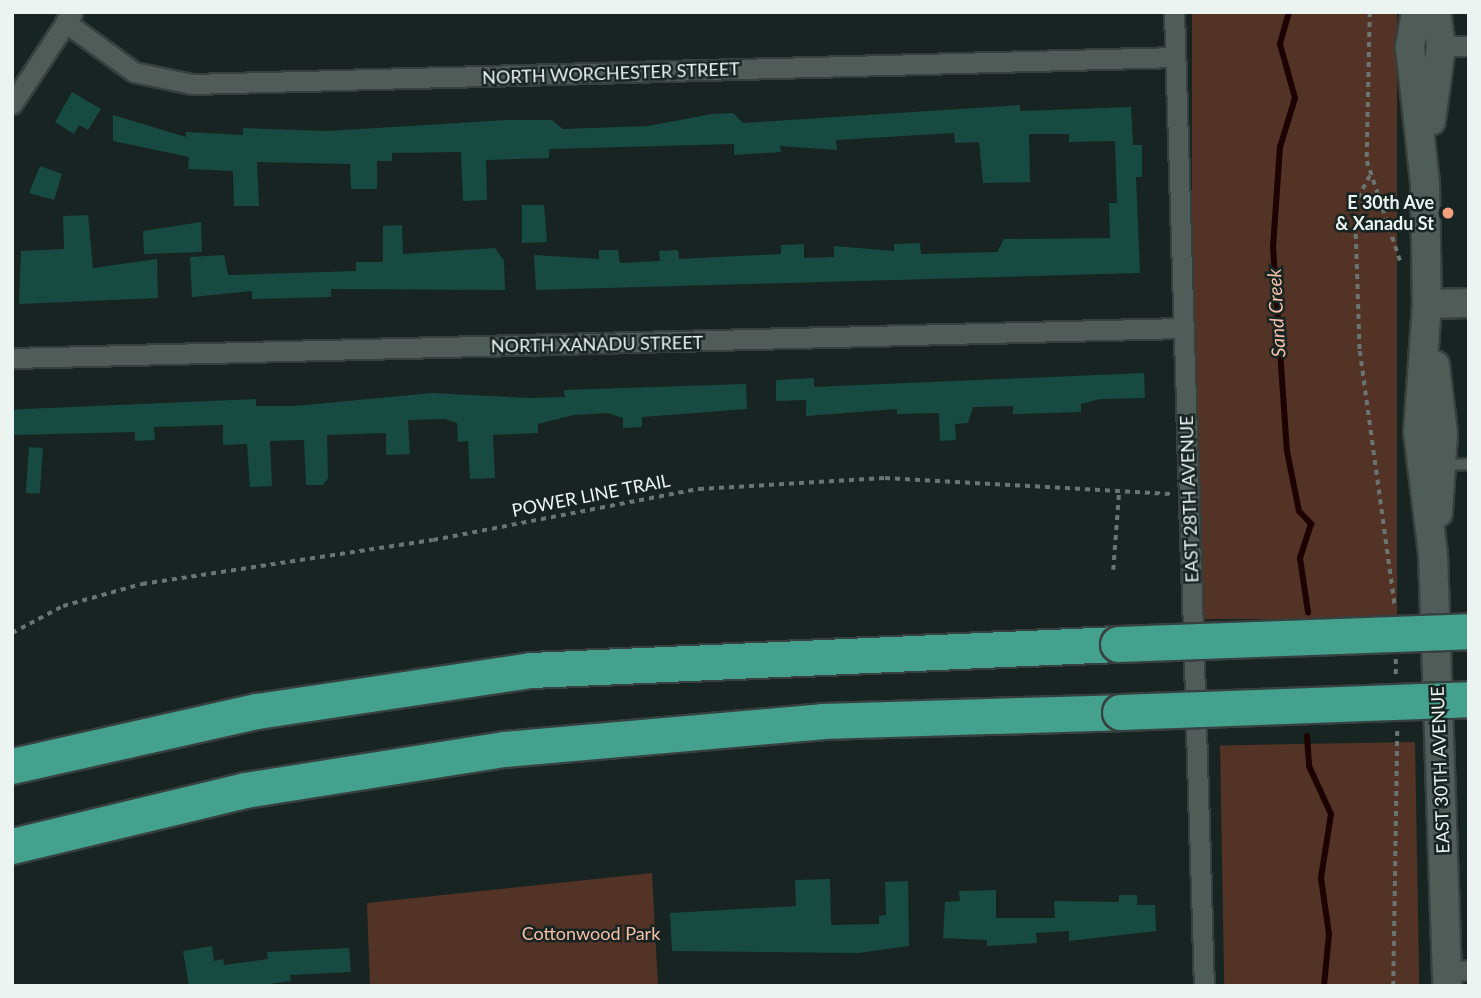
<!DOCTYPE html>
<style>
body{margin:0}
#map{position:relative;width:1481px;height:998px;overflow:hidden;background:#182421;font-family:Lato,sans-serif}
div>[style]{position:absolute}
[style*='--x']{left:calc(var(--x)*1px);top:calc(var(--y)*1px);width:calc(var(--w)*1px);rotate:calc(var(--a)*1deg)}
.green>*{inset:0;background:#523326;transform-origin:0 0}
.stream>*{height:6px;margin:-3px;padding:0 3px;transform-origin:3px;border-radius:3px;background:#1d0200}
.building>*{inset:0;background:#174b41;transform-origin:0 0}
.path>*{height:3.5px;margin-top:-1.75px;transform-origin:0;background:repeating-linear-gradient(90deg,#6a7572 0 5px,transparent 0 10px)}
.roads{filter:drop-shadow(2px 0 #37403e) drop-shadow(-2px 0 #37403e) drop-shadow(0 2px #37403e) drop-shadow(0 -2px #37403e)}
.lane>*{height:10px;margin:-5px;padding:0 5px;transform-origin:5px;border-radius:5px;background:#4f5c58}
.street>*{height:19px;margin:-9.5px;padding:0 9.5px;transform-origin:9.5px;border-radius:9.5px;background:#4f5c58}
.secondary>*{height:28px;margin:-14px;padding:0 14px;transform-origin:14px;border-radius:14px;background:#4f5c58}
.highway>*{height:35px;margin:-17.5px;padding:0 17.5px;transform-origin:17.5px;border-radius:17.5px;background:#43a18e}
.bridges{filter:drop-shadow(2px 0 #37403e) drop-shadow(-2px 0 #37403e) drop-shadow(0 2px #37403e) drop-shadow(0 -2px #37403e)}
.highway-bridge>*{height:35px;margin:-17.5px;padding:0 17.5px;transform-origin:17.5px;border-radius:17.5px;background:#43a18e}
.dots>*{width:19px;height:19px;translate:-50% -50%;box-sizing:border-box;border:4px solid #182421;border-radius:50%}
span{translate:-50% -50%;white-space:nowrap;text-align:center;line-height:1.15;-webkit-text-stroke:5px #182421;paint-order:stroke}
.street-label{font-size:18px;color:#ecf4f2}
.poi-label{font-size:18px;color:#ecf4f2;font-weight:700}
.right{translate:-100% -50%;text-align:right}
.park-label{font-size:18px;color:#f6c0a9}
.water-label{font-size:19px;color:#f7c1aa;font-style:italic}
.frame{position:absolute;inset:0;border:14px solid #ecf4f2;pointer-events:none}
</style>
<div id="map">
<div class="green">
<div style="left:1192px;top:12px;width:205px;height:607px"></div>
<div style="left:1415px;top:742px;width:244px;height:195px;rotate:89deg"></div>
<div style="clip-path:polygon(652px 873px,658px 986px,370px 986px,367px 903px)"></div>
</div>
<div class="stream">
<div style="--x:1289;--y:12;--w:33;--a:106"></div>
<div style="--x:1280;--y:44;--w:56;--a:74.5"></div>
<div style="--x:1295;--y:98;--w:51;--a:107"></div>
<div style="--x:1280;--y:147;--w:100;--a:94"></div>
<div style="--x:1273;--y:247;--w:204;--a:86.1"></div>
<div style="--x:1287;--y:451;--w:61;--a:78.7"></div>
<div style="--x:1299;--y:511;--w:18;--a:47"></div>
<div style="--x:1311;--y:524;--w:36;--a:108"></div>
<div style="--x:1300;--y:558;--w:55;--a:81.6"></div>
<div style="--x:1307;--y:736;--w:30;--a:86"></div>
<div style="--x:1309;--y:766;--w:53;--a:65.4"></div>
<div style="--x:1331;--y:814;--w:65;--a:98.9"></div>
<div style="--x:1321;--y:878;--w:57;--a:81.9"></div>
<div style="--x:1329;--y:934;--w:52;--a:95.5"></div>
</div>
<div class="building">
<div style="clip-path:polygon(72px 92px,101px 109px,88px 130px,79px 125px,74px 134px,55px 122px)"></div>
<div style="clip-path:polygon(1020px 105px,1020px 111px,1131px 107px,1133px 145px,1142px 145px,1142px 177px,1136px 177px,1140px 273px,536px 290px,534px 255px,599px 259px,599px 250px,618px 250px,620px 263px,660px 261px,659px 251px,678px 250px,679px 259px,781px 254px,781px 245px,804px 244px,804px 258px,834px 257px,834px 246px,894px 251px,894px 244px,920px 243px,921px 254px,997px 252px,1004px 239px,1110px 238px,1109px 203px,1117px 203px,1115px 141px,1069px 142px,1069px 134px,1029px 134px,1030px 182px,983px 183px,979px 142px,955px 143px,954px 133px,836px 140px,837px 150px,780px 146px,781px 152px,734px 155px,734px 144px,549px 149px,549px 158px,486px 160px,487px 200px,463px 201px,461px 152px,392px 153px,392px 161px,377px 161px,377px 189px,351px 189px,350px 164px,257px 162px,259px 206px,234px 206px,233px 171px,188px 169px,189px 157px,113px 141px,113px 115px,186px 137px,186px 132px,243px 135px,243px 128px,328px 131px,507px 120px,552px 120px,563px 129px,648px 126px,712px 114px,733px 113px,743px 123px)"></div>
<div style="clip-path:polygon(40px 166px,62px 174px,54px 200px,29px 193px)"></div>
<div style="clip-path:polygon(522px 205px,544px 205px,547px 242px,522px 243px)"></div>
<div style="clip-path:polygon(88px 215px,93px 268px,157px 259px,158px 298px,19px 304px,21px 251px,64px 249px,63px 216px)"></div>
<div style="clip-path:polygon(201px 222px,202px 252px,144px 254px,143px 231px)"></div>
<div style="clip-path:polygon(402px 225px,403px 254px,495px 248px,504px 261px,505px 290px,331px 289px,331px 297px,252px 299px,252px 291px,192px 297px,190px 257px,224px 255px,228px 275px,356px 271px,356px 262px,383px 262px,383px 226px)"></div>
<div style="clip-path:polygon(1144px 373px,1145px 398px,1100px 399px,1081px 404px,1081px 412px,1013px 414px,1013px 406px,973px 407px,968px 423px,955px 424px,956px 440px,940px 441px,939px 413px,897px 414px,897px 409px,806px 416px,806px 400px,776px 401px,776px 380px,814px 378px,814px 387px)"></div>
<div style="clip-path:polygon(746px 384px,747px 409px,642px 417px,642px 427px,623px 428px,623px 418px,608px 413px,574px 415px,538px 424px,538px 433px,493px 435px,495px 478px,470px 479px,468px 441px,458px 442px,457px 423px,445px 419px,408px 420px,410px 454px,386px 455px,386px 433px,327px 435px,328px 478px,323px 485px,306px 485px,304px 440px,270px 441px,272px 486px,250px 487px,247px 444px,223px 445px,223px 425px,154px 427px,155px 440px,135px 441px,135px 432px,12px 435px,12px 410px,25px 409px,256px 399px,256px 406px,295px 406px,432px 393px,528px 398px,565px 397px,564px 390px)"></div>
<div style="left:29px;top:447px;width:14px;height:46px;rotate:4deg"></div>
<div style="clip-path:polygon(830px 879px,831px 925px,879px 924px,879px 916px,886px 915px,885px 882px,908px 881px,909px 946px,858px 953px,672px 951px,670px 913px,796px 906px,795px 880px)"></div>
<div style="clip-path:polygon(996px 890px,996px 918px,1055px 918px,1054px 901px,1119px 902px,1119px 895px,1137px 895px,1137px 905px,1155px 905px,1156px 931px,1069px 941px,1069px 931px,1036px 933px,1037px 943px,987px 946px,987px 940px,943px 938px,945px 902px,960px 901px,959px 891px)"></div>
<div style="clip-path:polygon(212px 946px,214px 961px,223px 959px,224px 965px,268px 959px,267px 952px,349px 948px,351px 972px,290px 975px,291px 981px,256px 986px,189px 986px,183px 951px)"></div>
</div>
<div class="path">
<div style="--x:1370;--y:12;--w:149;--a:91.2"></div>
<div style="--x:1367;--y:161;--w:108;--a:71.6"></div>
<div style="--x:1370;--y:176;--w:32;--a:118"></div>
<div style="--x:1355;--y:204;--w:147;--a:88.1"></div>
<div style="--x:1360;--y:351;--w:257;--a:82.2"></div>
<div style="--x:1113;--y:570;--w:79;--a:-85.7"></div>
<div style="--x:12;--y:633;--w:58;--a:-27.9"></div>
<div style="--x:63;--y:606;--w:82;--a:-15.6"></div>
<div style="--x:142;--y:584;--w:294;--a:-8.6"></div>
<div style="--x:433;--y:540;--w:271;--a:-10.9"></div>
<div style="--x:699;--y:489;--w:186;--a:-3.4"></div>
<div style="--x:885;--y:478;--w:286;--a:3.2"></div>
<div style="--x:1396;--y:659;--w:17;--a:90"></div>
<div style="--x:1393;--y:986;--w:257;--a:-89.1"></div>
</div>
<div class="roads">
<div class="lane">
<div style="--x:1445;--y:465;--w:24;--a:-2"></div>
</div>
<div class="street">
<div style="--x:1174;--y:12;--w:974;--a:88.24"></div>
<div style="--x:65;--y:22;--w:85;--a:35.9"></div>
<div style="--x:134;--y:72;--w:59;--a:11.7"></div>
<div style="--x:192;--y:84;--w:983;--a:-1.57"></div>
<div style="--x:1441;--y:46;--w:28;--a:0"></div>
<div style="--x:12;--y:104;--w:109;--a:-56.6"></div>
<div style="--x:12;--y:358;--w:1169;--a:-1.47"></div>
<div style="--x:1446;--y:971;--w:23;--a:-2"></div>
</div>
<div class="secondary">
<div style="--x:1416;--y:12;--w:36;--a:100"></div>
<div style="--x:1410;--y:47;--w:137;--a:83.7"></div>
<div style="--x:1425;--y:183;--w:121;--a:89.1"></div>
<div style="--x:1427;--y:304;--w:128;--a:94"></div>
<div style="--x:1418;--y:432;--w:123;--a:83"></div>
<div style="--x:1433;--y:554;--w:432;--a:88.1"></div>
<div style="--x:1431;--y:121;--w:76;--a:-82.4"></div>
<div style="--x:1441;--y:46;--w:34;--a:-98"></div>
<div style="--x:1427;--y:304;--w:42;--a:-1.4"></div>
<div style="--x:1435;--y:365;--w:68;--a:83.3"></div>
<div style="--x:1443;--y:433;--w:80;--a:93.6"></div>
</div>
<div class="highway">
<div style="--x:12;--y:766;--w:251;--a:-12.7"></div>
<div style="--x:257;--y:711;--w:277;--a:-8.5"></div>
<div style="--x:531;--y:670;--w:588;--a:-2.54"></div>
<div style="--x:12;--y:846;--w:240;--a:-13.5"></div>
<div style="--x:245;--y:790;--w:262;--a:-9"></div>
<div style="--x:504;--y:749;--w:319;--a:-5"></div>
<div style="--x:822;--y:721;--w:298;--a:-1.7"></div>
</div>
</div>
<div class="bridges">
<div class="highway-bridge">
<div style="--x:1118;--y:644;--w:351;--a:-2.1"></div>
<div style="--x:1120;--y:712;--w:349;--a:-2.1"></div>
</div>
</div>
<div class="dots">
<div style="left:1448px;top:213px;background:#f2a17e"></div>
</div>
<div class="street-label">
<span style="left:611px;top:73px;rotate:-2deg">NORTH WORCHESTER STREET</span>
<span style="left:597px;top:344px;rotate:-1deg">NORTH XANADU STREET</span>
<span style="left:591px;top:495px;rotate:-11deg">POWER LINE TRAIL</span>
<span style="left:1189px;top:499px;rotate:-92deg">EAST 28TH AVENUE</span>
<span style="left:1440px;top:770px;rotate:-92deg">EAST 30TH AVENUE</span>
</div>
<div class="poi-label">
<span class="right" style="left:1434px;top:213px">E 30th Ave<br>&amp; Xanadu St</span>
</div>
<div class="park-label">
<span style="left:591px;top:933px">Cottonwood Park</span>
</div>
<div class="water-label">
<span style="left:1276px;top:313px;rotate:-93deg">Sand Creek</span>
</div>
<div class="frame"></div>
</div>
